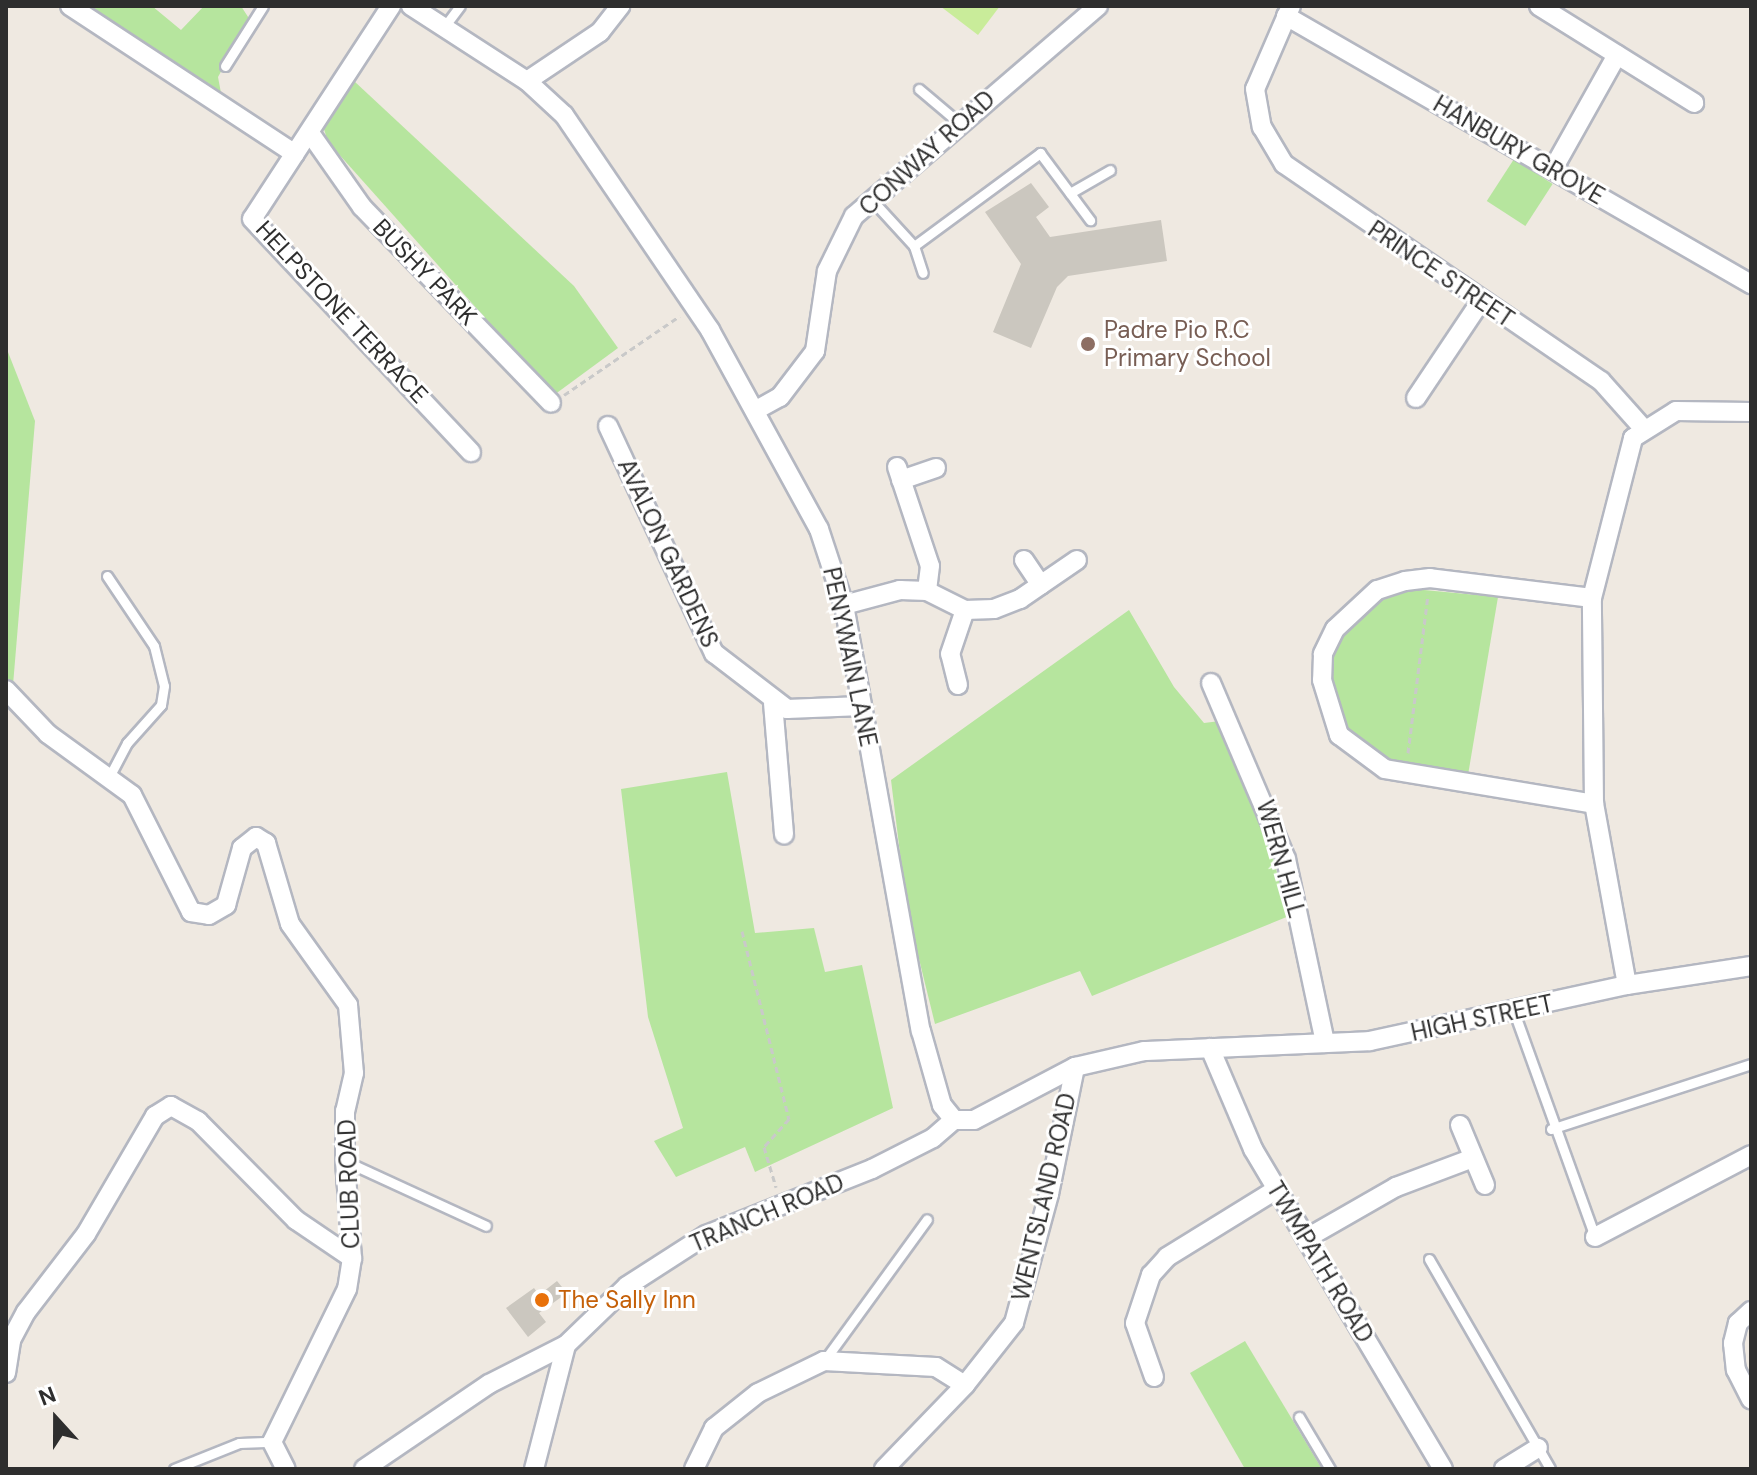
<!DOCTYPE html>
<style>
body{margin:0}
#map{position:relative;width:1757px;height:1475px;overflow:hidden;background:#efe9e1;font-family:"DM Sans",sans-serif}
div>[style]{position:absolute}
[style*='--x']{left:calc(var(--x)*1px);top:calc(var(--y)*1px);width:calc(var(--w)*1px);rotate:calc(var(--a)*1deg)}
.green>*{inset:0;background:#b6e59e;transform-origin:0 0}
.pitch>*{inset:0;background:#c9ec9a}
.building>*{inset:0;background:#cbc7bf}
.path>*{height:3px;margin-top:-1.5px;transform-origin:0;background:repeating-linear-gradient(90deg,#c9c9c9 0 6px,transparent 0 10px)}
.roads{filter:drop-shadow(2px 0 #b4b7c1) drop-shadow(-2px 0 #b4b7c1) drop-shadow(0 2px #b4b7c1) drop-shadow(0 -2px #b4b7c1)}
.service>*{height:9px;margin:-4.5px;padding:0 4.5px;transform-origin:4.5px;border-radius:4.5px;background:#fff}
.minor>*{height:18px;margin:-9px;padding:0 9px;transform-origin:9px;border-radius:9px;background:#fff}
.dots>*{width:22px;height:22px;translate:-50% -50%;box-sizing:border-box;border:4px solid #fff;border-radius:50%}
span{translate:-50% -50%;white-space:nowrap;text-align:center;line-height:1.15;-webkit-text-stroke:6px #fff;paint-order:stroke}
.street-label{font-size:24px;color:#2e2e2e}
.education-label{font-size:24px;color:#785e54}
.left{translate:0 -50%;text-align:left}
.food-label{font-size:24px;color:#c56008}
.frame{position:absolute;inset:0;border:8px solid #2e2e2e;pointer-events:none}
.north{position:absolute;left:16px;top:1379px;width:80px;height:80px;-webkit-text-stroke:6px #fff;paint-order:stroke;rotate:339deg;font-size:22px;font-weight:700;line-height:32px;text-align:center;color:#2e2e2e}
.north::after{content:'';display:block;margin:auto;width:28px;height:36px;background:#2e2e2e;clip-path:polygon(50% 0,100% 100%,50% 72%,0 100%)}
</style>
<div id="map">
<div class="green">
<div style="clip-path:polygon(85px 6px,152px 6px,181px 30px,204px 6px,241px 6px,250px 20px,218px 77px,221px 93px)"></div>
<div style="clip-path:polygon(354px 81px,574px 286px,618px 348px,554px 395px,328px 142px,323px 126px)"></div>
<div style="left:1514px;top:159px;width:46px;height:50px;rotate:33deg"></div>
<div style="clip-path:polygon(6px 347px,35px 421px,12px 697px,6px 690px)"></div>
<div style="clip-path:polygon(1403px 588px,1498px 597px,1468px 775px,1387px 760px,1349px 734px,1337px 706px,1331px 682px,1334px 651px,1347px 626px,1382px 597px)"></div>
<div style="clip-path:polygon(1129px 610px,1174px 687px,1204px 723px,1220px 721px,1259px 807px,1289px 916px,1092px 996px,1080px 971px,935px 1024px,907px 910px,891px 780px)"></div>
<div style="clip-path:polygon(727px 772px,755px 933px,814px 928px,825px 972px,862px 965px,893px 1108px,755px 1172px,745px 1147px,676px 1177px,654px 1141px,683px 1128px,648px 1017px,621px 789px)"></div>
<div style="clip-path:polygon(1245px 1341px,1322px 1469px,1245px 1469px,1190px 1373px)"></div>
</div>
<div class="pitch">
<div style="clip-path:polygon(940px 6px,1000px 6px,978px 35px)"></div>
</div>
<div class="building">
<div style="clip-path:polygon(1031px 183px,1049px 207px,1036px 217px,1050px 237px,1161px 220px,1167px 261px,1068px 276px,1057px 287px,1031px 348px,993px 332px,1021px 264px,985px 212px)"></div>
<div style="clip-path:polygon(557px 1281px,567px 1293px,539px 1313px,546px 1322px,528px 1337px,506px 1308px,534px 1288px,539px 1295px)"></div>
</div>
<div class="path">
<div style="--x:564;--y:395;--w:140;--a:-34.3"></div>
<div style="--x:1408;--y:753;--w:160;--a:-82.8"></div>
<div style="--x:742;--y:931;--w:194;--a:76"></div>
<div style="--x:789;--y:1119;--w:38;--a:132"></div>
<div style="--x:764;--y:1147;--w:42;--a:73.3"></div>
</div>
<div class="roads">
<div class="service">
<div style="--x:444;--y:27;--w:26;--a:-53"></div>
<div style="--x:225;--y:66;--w:71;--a:-57.7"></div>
<div style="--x:919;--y:89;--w:51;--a:40.2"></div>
<div style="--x:1070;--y:193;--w:46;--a:-29.9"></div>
<div style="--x:871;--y:199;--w:64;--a:47.5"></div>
<div style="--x:914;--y:246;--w:28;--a:72"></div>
<div style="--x:914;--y:246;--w:157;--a:-36.4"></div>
<div style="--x:1040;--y:153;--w:84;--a:53.3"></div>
<div style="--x:107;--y:576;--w:84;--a:56.1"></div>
<div style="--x:154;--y:646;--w:41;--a:76"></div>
<div style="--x:164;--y:686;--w:19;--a:99"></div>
<div style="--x:161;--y:705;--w:51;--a:131.8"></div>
<div style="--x:127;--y:743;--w:41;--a:117.8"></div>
<div style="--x:1514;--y:1012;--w:239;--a:70.2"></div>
<div style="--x:1551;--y:1129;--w:210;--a:-18"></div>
<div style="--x:345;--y:1161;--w:155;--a:24.7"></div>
<div style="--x:1429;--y:1259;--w:242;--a:60"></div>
<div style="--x:824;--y:1361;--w:175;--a:-54"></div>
<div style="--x:1299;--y:1417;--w:61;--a:59.2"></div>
<div style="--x:174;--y:1469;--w:70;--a:-21.8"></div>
<div style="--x:239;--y:1443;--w:33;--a:-2"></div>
</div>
<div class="minor">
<div style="--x:70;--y:6;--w:269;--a:33.3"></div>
<div style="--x:391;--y:6;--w:254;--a:123.1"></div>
<div style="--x:252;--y:219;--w:320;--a:46.8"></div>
<div style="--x:411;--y:6;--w:138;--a:32.9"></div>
<div style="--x:527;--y:81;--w:50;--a:42.6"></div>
<div style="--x:564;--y:115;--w:260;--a:55.8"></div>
<div style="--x:710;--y:330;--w:227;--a:61.3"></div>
<div style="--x:819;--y:529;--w:80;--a:71.8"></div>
<div style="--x:844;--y:605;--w:433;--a:79.8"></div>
<div style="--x:921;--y:1031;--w:77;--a:74.2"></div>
<div style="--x:942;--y:1105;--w:19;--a:51"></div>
<div style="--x:1291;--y:6;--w:90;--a:113.4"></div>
<div style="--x:1255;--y:89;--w:39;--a:80"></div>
<div style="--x:1262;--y:127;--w:43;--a:59.3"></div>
<div style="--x:1284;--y:164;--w:384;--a:34.4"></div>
<div style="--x:1601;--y:381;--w:63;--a:48.2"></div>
<div style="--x:1539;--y:6;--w:183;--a:32"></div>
<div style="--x:1286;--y:16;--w:537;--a:29.96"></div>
<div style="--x:527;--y:81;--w:88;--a:-33.9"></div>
<div style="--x:600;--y:32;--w:33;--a:-52"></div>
<div style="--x:310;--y:133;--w:90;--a:54.9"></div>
<div style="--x:362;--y:207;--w:272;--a:46"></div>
<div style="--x:1553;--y:169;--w:131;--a:-60.7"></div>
<div style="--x:1416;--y:398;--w:117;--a:-56.2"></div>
<div style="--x:758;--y:409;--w:25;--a:-29"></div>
<div style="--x:780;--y:397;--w:58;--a:-52.7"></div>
<div style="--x:815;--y:351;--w:81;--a:-81.5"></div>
<div style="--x:827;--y:271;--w:61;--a:-63.9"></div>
<div style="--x:854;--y:216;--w:322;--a:-40.7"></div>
<div style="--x:608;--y:426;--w:251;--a:65"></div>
<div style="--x:714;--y:653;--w:92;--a:37.5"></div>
<div style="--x:787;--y:709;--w:75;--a:-2.3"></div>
<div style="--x:897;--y:467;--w:104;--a:71.6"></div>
<div style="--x:930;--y:566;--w:25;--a:97"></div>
<div style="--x:901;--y:480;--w:37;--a:-19"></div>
<div style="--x:1024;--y:560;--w:30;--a:56"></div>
<div style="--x:1592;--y:598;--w:163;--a:-173"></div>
<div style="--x:1430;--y:578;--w:25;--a:173"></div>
<div style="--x:1405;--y:581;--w:29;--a:162"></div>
<div style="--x:1377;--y:590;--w:57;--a:137.1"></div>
<div style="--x:1335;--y:629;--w:28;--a:116"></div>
<div style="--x:1323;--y:654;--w:26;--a:92"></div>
<div style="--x:1322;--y:680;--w:58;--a:72.8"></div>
<div style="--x:1339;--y:735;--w:57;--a:36.5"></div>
<div style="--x:1385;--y:769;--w:212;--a:9.5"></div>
<div style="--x:844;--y:605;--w:58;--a:-15"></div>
<div style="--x:900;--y:590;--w:27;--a:2"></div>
<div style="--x:927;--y:591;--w:42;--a:26.6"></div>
<div style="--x:965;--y:610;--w:29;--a:-2"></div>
<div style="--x:994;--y:609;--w:28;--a:-21"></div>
<div style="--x:1020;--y:599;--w:69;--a:-34.4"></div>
<div style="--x:1211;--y:683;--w:191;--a:66.9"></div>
<div style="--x:1286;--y:859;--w:188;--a:78"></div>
<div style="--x:958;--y:685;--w:32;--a:-104"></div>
<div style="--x:950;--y:654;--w:46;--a:-71.2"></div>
<div style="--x:6;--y:690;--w:61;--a:46.3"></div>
<div style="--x:48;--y:734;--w:104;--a:36"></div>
<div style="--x:132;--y:795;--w:131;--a:63.2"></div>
<div style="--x:191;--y:912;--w:18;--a:9"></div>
<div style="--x:209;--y:915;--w:20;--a:-30"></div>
<div style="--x:226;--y:905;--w:59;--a:-74.3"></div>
<div style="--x:242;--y:848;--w:18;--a:-38"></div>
<div style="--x:256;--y:837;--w:12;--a:31"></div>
<div style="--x:266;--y:843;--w:84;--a:73.5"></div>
<div style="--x:290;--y:924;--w:100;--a:54.4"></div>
<div style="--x:348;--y:1005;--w:68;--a:85"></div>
<div style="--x:354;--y:1073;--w:39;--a:103"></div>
<div style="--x:345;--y:1111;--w:50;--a:90"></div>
<div style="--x:345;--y:1161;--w:97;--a:85.9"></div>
<div style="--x:352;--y:1258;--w:31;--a:99"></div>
<div style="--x:347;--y:1289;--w:170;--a:116.1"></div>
<div style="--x:272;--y:1442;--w:30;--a:63"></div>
<div style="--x:773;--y:703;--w:132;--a:85.2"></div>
<div style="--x:1627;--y:985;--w:184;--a:-100.3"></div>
<div style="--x:1594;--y:804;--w:206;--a:-90.6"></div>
<div style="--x:1592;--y:598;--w:165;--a:-75.6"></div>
<div style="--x:1633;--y:438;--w:51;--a:-32.1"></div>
<div style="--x:1676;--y:411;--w:75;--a:0.8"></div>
<div style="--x:1210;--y:1048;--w:110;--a:66.9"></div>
<div style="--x:1253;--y:1149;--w:372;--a:59.3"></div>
<div style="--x:1460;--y:1125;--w:65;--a:67.4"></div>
<div style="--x:1595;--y:1237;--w:176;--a:-27.7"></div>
<div style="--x:1307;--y:1238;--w:103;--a:-29.8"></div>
<div style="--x:1396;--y:1187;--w:82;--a:-20.6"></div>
<div style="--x:1751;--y:1311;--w:18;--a:137"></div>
<div style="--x:1738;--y:1323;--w:21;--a:104"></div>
<div style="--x:1733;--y:1343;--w:27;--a:84"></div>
<div style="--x:1736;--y:1370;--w:33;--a:63"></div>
<div style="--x:6;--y:1373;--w:33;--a:-81"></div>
<div style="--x:11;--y:1340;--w:32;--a:-62"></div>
<div style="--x:26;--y:1312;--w:98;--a:-52.4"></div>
<div style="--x:86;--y:1234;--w:137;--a:-59.7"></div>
<div style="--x:155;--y:1116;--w:19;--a:-32"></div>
<div style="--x:171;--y:1106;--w:31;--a:29"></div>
<div style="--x:198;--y:1121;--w:139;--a:45.3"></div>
<div style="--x:296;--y:1220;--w:68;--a:34.2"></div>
<div style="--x:1154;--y:1377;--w:57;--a:-109.4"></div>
<div style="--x:1135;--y:1323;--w:51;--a:-71.6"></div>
<div style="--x:1151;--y:1275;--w:24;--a:-48"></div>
<div style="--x:1167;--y:1257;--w:129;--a:-31.7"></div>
<div style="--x:364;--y:1469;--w:151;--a:-34.2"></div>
<div style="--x:489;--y:1384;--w:86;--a:-26.9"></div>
<div style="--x:566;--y:1345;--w:85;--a:-44"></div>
<div style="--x:627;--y:1286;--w:94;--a:-32.8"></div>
<div style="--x:706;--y:1235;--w:179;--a:-21.7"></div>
<div style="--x:872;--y:1169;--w:68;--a:-26.9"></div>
<div style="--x:933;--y:1138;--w:28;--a:-41"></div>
<div style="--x:954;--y:1120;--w:20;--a:0"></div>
<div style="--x:974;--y:1120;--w:114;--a:-27.7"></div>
<div style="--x:1075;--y:1067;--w:71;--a:-13.1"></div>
<div style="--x:1144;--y:1051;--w:226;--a:-2.5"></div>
<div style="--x:1370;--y:1041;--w:263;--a:-12.3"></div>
<div style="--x:1627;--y:985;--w:125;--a:-8.7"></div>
<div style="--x:534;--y:1469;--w:128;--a:-75.5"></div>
<div style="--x:694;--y:1469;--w:46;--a:-64"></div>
<div style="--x:714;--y:1428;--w:56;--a:-38.5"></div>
<div style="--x:758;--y:1393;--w:73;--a:-25.9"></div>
<div style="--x:824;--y:1361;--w:112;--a:3.1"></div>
<div style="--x:936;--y:1367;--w:34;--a:32"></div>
<div style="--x:884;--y:1469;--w:117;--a:-46"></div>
<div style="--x:965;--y:1385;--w:79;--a:-51.7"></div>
<div style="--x:1014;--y:1323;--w:134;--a:-74.8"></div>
<div style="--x:1049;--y:1194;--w:130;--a:-78.4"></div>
<div style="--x:1504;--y:1469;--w:40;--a:-32"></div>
</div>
</div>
<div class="dots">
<div style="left:1088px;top:344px;background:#8d6e63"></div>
<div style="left:542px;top:1300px;background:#e8710a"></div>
</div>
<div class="street-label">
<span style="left:1519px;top:150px;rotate:30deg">HANBURY GROVE</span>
<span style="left:927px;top:153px;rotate:-42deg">CONWAY ROAD</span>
<span style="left:425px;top:272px;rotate:46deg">BUSHY PARK</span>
<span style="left:1441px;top:274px;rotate:34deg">PRINCE STREET</span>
<span style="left:342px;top:312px;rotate:47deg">HELPSTONE TERRACE</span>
<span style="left:668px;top:553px;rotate:65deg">AVALON GARDENS</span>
<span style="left:850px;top:657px;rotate:78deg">PENYWAIN LANE</span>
<span style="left:1281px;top:859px;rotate:74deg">WERN HILL</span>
<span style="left:1482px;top:1018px;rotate:-12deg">HIGH STREET</span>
<span style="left:349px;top:1184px;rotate:-92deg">CLUB ROAD</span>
<span style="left:1044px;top:1197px;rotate:-77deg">WENTSLAND ROAD</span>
<span style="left:767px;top:1213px;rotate:-23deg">TRANCH ROAD</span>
<span style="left:1320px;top:1262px;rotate:59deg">TWMPATH ROAD</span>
</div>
<div class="education-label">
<span class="left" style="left:1104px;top:344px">Padre Pio R.C<br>Primary School</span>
</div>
<div class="food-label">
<span class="left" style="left:558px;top:1300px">The Sally Inn</span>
</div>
<div class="frame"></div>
<div class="north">N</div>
</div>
